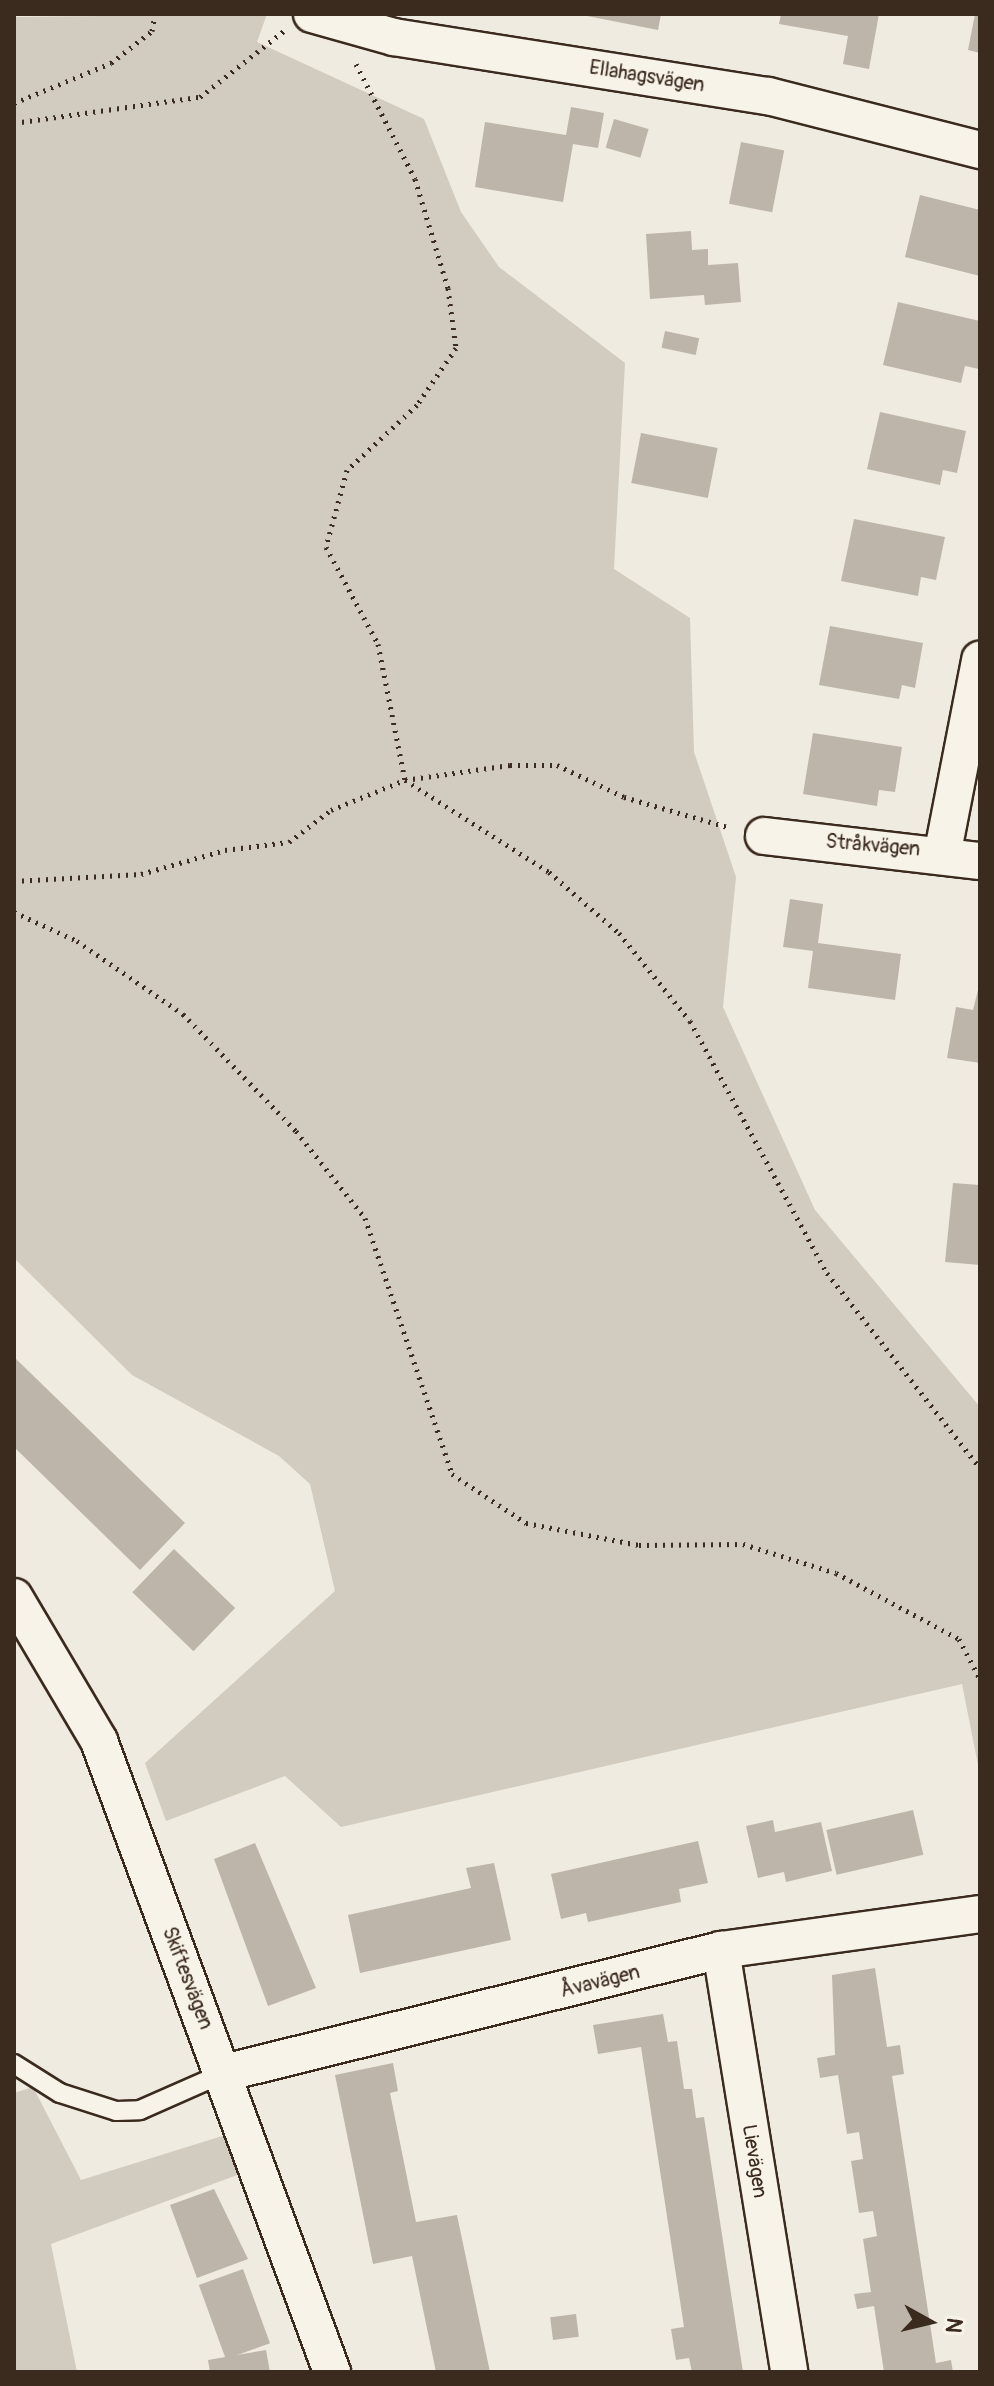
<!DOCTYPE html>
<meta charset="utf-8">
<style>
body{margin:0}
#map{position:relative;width:994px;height:2386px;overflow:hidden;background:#efebe0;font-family:Pangolin,sans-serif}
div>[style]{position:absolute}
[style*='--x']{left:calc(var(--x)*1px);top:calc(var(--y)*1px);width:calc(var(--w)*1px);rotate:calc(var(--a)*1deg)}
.green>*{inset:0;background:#d1cbc0}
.building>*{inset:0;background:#bdb5aa;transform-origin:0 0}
.path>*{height:5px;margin-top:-2.5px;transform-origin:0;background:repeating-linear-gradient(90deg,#3b2a1e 0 2px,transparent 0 8px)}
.roads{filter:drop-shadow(2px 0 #3b2a1e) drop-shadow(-2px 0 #3b2a1e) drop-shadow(0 2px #3b2a1e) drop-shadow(0 -2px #3b2a1e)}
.lane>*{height:18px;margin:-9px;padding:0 9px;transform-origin:9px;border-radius:9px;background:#f7f3e8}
.street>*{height:36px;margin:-18px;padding:0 18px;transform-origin:18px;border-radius:18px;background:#f7f3e8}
span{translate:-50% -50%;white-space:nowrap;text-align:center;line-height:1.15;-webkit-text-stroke:8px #f7f3e8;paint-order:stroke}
.street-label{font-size:20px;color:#3b2a1e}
.frame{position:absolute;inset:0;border:16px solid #3b2a1e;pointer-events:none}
.north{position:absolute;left:890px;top:2282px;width:80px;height:80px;-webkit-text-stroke:6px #f7f3e8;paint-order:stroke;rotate:98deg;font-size:22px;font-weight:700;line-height:32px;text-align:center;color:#3b2a1e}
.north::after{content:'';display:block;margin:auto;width:28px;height:36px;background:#3b2a1e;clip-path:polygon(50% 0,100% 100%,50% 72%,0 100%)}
</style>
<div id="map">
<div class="green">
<div style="clip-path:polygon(267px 14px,257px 42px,424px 119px,461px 212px,499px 267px,625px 363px,614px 569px,690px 618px,694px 752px,736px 877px,723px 1007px,815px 1210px,980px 1407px,980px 1775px,962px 1684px,341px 1827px,285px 1776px,166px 1821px,145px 1763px,335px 1591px,310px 1484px,279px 1456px,132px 1375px,14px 1258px,14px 17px)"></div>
<div style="clip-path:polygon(33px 2087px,81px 2180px,235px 2132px,248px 2171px,51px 2244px,77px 2372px,14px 2372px,14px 2093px)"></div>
</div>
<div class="building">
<div style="clip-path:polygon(577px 14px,661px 14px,658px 30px)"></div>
<div style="clip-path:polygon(781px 14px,879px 14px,869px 69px,843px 64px,848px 36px,779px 24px)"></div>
<div style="clip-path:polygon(975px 14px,980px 14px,980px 53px,968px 50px)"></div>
<div style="clip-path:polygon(571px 107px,604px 113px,598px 148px,573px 144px,563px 202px,475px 187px,485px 122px,566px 135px)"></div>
<div style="left:614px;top:119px;width:36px;height:30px;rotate:16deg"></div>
<div style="left:741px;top:142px;width:44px;height:63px;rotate:11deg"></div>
<div style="clip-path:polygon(920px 195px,980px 210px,980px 276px,905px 257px)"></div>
<div style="clip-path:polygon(691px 231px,692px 250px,708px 249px,708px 265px,738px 263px,741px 302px,705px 305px,704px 295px,650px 299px,646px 234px)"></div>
<div style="clip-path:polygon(898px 302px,980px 321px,979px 369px,965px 366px,961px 383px,883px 365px)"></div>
<div style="left:665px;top:331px;width:35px;height:17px;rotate:12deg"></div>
<div style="clip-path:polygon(880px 412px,966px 431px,957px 473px,943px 470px,940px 485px,867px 469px)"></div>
<div style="left:641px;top:433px;width:78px;height:51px;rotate:11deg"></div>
<div style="clip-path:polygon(854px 519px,945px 537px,936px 580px,921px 577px,918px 596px,841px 581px)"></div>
<div style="clip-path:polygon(830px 626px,923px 643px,915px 688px,902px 685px,899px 699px,819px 685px)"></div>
<div style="clip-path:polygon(813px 733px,902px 747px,895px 792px,879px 790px,877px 806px,803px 794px)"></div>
<div style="clip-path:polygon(790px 899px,823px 904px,818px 943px,901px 954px,895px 1000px,808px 988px,813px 951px,783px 947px)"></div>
<div style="clip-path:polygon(980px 982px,980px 1063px,947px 1058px,956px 1007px,973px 1010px)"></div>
<div style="clip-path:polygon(953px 1183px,980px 1185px,980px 1265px,945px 1262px)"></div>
<div style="clip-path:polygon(14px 1357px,185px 1523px,140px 1570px,14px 1447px)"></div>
<div style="left:174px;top:1549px;width:85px;height:60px;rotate:44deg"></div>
<div style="left:913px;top:1810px;width:46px;height:89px;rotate:77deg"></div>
<div style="clip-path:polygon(773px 1820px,775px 1832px,821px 1822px,832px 1871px,786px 1882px,784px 1872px,758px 1878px,746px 1826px)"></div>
<div style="clip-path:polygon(698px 1841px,708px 1883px,679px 1889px,681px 1902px,588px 1922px,586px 1913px,561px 1919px,551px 1874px)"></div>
<div style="clip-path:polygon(255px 1843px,316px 1988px,268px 2006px,214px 1859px)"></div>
<div style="clip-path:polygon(494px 1863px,511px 1940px,360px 1973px,348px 1915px,471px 1888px,466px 1868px)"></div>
<div style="clip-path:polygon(875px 1968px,887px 2047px,900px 2045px,904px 2074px,892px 2076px,936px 2363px,951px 2360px,953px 2372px,884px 2372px,874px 2306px,857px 2309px,854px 2294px,871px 2292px,863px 2239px,877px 2236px,873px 2211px,859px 2213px,851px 2161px,863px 2159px,859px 2132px,847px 2134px,838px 2075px,820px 2078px,817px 2058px,835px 2055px,832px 1975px)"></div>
<div style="clip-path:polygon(663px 2014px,668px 2042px,677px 2041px,684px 2089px,692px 2089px,696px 2118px,704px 2117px,743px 2372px,692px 2372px,689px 2358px,676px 2360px,671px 2329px,684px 2327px,641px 2047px,598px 2054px,593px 2025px)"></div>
<div style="clip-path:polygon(393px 2063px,398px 2091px,390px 2093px,416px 2222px,457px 2215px,490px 2372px,436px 2372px,412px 2256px,373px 2264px,335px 2075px)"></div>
<div style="clip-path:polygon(214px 2189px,248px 2259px,197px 2278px,170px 2205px)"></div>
<div style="left:243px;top:2269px;width:79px;height:47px;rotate:70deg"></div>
<div style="left:576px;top:2314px;width:23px;height:26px;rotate:83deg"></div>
<div style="clip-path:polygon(266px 2350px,270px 2372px,210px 2372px,208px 2360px)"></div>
</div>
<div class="path">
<div style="--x:356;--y:64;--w:129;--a:62.8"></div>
<div style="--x:415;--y:179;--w:114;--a:73.2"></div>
<div style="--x:448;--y:288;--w:61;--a:82.4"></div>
<div style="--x:456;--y:348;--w:69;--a:124.4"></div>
<div style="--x:417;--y:405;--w:96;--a:137.1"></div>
<div style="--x:347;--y:470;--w:80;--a:105.3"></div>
<div style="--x:326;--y:547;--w:110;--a:61.8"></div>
<div style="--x:378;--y:644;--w:139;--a:78.8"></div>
<div style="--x:405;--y:780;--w:171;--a:32.6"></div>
<div style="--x:549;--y:872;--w:93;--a:41.1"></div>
<div style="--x:619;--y:933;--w:113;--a:51.1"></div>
<div style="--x:690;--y:1021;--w:287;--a:61.5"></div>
<div style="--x:827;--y:1273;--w:248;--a:51.9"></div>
<div style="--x:14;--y:103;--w:105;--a:-22.4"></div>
<div style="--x:111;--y:63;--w:52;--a:-38"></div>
<div style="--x:152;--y:31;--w:17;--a:-80"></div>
<div style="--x:14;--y:123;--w:188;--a:-8"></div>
<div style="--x:200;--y:97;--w:107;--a:-38.2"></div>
<div style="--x:14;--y:881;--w:127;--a:-3.2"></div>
<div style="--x:141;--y:874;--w:87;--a:-15.9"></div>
<div style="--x:225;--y:850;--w:64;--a:-7.1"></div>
<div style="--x:289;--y:842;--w:53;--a:-37.3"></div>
<div style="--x:331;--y:810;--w:80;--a:-22.1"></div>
<div style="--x:405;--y:780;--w:106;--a:-8.1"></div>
<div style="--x:510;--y:765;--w:47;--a:0"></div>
<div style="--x:557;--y:765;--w:74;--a:25.5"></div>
<div style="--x:624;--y:797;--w:111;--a:16.2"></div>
<div style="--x:14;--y:912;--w:69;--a:24.7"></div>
<div style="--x:77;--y:941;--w:129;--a:34.6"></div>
<div style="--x:183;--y:1014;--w:163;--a:46"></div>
<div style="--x:296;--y:1131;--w:111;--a:51.6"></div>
<div style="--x:365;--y:1218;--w:270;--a:71.2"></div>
<div style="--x:452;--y:1474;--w:89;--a:33.5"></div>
<div style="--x:526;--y:1523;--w:115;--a:11"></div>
<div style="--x:639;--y:1545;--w:104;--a:-0.6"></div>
<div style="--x:743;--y:1544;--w:97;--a:17.3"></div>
<div style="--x:836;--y:1573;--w:140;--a:28.2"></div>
<div style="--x:959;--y:1639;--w:45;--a:62.3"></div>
</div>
<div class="roads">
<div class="lane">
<div style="--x:14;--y:2064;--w:54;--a:32.2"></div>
<div style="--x:60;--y:2093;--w:59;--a:17.8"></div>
<div style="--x:116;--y:2111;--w:24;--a:-2"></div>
<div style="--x:140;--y:2110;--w:92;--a:-23.8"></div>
</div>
<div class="street">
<div style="--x:312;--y:14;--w:85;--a:15.7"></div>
<div style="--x:394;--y:37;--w:379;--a:9"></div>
<div style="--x:768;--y:96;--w:219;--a:14.3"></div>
<div style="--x:764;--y:836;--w:217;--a:6.6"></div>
<div style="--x:943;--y:851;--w:195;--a:-79"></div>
<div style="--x:14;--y:1597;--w:167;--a:59.4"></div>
<div style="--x:99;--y:1741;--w:673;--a:69.73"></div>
<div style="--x:721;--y:1950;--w:427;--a:80.8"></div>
<div style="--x:224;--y:2073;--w:512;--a:-13.9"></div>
<div style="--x:721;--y:1950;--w:261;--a:-7.9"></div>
</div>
</div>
<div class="street-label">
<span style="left:647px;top:76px;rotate:9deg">Ellahagsvägen</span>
<span style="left:873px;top:845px;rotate:5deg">Stråkvägen</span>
<span style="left:188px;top:1978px;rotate:69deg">Skiftesvägen</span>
<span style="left:600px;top:1981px;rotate:-14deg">Åvavägen</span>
<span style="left:755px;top:2161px;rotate:81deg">Lievägen</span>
</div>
<div class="frame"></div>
<div class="north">N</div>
</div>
